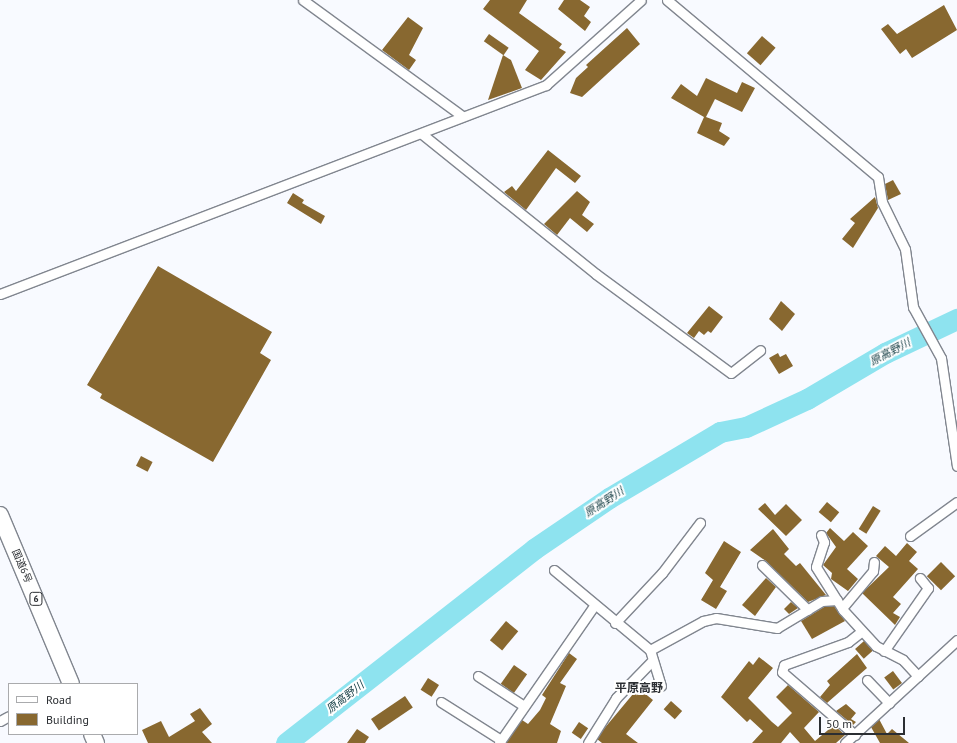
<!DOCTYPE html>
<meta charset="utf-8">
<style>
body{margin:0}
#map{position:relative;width:957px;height:743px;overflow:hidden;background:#f8faff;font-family:"PT Sans","Noto Sans JP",sans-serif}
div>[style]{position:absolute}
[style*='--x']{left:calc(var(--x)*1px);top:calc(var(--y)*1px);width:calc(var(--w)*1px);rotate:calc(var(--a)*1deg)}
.river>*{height:21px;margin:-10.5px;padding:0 10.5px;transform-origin:10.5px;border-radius:10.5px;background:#8ee3ef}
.building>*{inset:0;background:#886830;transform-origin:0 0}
.roads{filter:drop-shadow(1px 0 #81868f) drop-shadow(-1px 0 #81868f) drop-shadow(0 1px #81868f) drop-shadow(0 -1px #81868f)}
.street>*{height:9px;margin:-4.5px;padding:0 4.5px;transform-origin:4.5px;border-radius:4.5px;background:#fff}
.highway>*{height:16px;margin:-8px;padding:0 8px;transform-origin:8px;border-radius:8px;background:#fff}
span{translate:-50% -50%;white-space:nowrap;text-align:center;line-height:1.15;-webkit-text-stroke:4px #fff;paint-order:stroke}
.shield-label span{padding:1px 3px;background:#fff;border:1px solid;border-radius:3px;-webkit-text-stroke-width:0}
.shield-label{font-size:9px;color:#2b2e32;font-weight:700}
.street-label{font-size:10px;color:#2b2e32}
.water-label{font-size:11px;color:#1a4248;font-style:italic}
.quarter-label{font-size:12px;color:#2b2e32;font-weight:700}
.legend{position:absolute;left:8px;top:683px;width:130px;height:52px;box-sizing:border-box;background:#fff;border:1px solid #aaabad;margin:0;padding:5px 7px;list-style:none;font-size:12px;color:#2b2e32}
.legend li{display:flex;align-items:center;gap:8px;height:20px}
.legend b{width:20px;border:1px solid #aaabad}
.scale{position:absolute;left:819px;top:717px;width:86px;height:18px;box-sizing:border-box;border:2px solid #2b2e32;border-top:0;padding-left:5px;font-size:12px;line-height:14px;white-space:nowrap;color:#2b2e32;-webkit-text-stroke:3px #fff;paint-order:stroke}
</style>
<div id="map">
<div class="river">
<div style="--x:286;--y:743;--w:315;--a:-38"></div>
<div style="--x:534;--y:549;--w:91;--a:-34.2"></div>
<div style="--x:609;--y:498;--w:129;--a:-30.7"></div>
<div style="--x:720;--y:432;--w:26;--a:-11"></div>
<div style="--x:746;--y:427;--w:67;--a:-24.7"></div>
<div style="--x:807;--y:399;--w:91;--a:-30.5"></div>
<div style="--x:885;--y:353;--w:80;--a:-25.3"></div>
</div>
<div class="building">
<div style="clip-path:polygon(490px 0,527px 0,519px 13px,562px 44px,559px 48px,566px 52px,541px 80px,525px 70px,539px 51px,483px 9px)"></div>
<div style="clip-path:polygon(564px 0,580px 0,590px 7px,584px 16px,591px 22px,585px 31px,558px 9px)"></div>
<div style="clip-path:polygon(944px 5px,957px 30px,912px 58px,906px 49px,900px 54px,881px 29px,888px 24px,897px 34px)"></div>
<div style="clip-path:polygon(408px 17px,423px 28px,409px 55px,416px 60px,409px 70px,382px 50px)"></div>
<div style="clip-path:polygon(627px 28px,640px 44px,582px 97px,570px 93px,576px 78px,588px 67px,586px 65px)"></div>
<div style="left:489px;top:34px;width:24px;height:9px;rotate:35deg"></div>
<div style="left:762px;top:36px;width:18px;height:23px;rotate:41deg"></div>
<div style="clip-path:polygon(503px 55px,511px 60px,522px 88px,488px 100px)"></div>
<div style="clip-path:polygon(706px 78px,737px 93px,742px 82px,755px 88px,742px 112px,715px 99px,706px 117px,722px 123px,719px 131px,730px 138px,724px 146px,697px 133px,704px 117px,671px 98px,681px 84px,697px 96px)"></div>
<div style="clip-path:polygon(548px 150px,581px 176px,575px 183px,556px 168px,526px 210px,504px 192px,512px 186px,516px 191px)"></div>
<div style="clip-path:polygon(893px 180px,901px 194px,888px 200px,885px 184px)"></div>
<div style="clip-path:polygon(577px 191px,590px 202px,582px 215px,594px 224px,587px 232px,570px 218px,557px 235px,544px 224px)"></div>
<div style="clip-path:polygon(293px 193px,304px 200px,302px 203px,325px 216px,321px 224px,287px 203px)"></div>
<div style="clip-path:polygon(875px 197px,878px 208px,853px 248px,842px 239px,855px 223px,850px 219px)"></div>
<div style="clip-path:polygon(158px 266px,272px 332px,260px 353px,271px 360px,213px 462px,100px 398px,102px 394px,87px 385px)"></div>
<div style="clip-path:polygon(781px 301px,795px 314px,782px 331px,769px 319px)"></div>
<div style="clip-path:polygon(709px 306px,723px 317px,711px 333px,708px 331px,704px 335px,699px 331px,694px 338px,687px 333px)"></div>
<div style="clip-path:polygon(778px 353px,780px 357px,786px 354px,793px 366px,779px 374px,769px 358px)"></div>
<div style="left:141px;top:456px;width:13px;height:11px;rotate:27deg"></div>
<div style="left:827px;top:502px;width:16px;height:13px;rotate:40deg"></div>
<div style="clip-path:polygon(765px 503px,775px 515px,786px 504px,802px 520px,786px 536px,758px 509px)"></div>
<div style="left:873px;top:506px;width:9px;height:27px;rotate:32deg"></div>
<div style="clip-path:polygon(830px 528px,844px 541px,853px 532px,868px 546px,847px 569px,858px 579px,848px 591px,831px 579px,832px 573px,823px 565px,836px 547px,826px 533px)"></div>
<div style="clip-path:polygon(773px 529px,789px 549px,784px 554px,796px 566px,800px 563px,826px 595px,808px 602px,766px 561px,750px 550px)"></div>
<div style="clip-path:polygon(724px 541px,741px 552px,720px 587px,727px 591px,716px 609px,701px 600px,713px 580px,705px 573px)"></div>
<div style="clip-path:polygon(907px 543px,917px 552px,909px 561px,918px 569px,893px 597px,901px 604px,893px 613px,900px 617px,895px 625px,862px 593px,889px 567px,876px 556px,885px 546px,896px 556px)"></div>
<div style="left:941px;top:562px;width:20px;height:20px;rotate:45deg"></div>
<div style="clip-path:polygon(766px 578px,776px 587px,755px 616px,742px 605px)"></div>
<div style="clip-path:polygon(791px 602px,798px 608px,789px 614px,784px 609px)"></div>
<div style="clip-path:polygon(834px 606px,845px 621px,812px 639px,801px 621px,824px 607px)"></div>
<div style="left:506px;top:621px;width:16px;height:25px;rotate:40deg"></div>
<div style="left:864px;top:641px;width:13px;height:12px;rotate:48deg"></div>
<div style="clip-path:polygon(569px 653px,577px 659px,560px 683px,566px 686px,550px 724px,561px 731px,557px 743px,506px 743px,522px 720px,528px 724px,540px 710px,546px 698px,542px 695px)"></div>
<div style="clip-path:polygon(857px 654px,867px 668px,827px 703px,820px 697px,830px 685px,827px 681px)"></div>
<div style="clip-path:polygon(759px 657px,773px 668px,748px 698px,772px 722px,778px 727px,792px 713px,776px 697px,788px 685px,819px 712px,804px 728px,815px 741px,834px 725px,845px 735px,836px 743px,800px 743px,790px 732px,781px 743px,752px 743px,763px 731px,750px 719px,747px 722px,721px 697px,749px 661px,753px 665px)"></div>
<div style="left:514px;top:665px;width:16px;height:23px;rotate:35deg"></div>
<div style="left:893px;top:671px;width:15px;height:11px;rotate:53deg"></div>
<div style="left:428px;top:678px;width:13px;height:14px;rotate:32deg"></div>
<div style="clip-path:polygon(638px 688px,653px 700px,626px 734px,638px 743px,602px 743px,597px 739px,603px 730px)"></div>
<div style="left:405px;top:696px;width:14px;height:41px;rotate:56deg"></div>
<div style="left:671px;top:701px;width:15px;height:11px;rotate:42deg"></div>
<div style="clip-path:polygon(846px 704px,856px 713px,851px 719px,856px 722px,853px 725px,836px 711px)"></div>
<div style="clip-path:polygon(200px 708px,212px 724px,202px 732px,212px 743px,148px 743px,142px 730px,161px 721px,169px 737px,195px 721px,190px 714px)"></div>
<div style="clip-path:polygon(879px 719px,887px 734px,892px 729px,909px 743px,880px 743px,871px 727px)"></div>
<div style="left:579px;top:722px;width:11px;height:13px;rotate:34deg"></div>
<div style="clip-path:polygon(357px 729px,369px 737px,365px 743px,347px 743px)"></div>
</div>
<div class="roads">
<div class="street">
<div style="--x:303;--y:0;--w:197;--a:36.1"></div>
<div style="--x:667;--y:0;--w:275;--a:40"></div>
<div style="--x:878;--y:177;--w:25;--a:81"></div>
<div style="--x:882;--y:202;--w:52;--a:63.9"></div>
<div style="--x:905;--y:249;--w:59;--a:82.1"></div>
<div style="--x:913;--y:307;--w:58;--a:61.2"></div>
<div style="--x:941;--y:358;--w:109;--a:81.6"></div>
<div style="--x:422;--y:134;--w:223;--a:38.8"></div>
<div style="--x:596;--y:274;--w:167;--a:36.3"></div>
<div style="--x:731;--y:373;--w:37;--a:-38"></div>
<div style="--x:0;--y:294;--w:585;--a:-20.95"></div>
<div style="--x:546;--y:85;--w:127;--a:-41.8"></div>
<div style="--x:821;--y:535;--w:8;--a:67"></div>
<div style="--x:824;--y:542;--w:26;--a:108"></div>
<div style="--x:816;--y:567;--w:51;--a:57.9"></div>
<div style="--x:843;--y:610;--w:49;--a:47.5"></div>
<div style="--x:876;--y:646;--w:30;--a:27"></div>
<div style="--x:903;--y:660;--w:22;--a:47"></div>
<div style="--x:910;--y:536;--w:58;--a:-35.9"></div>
<div style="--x:762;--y:565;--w:64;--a:44.4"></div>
<div style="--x:554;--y:570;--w:125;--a:39.8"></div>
<div style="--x:842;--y:608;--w:48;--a:-50"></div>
<div style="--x:873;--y:571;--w:9;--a:-84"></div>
<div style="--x:615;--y:623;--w:69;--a:-46.8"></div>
<div style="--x:662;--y:573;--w:63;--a:-52.8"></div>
<div style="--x:884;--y:651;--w:77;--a:-55.1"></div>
<div style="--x:928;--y:588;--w:13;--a:-129"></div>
<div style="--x:478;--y:676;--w:55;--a:33.1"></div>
<div style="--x:867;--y:680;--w:32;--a:46"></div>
<div style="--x:661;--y:686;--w:38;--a:-107"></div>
<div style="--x:650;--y:650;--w:60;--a:-28.7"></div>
<div style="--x:703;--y:621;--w:13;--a:-13"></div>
<div style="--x:716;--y:618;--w:62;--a:9.3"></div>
<div style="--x:777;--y:628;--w:52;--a:-31"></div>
<div style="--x:822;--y:601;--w:15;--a:-4"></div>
<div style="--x:441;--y:702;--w:71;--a:32.3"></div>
<div style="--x:0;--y:721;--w:10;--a:-29"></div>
<div style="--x:855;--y:735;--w:96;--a:-139.2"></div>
<div style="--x:782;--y:672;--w:7;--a:-74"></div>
<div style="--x:784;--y:665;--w:68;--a:-19.8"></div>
<div style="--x:848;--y:642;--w:16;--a:-38"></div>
<div style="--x:499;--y:743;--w:167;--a:-55.3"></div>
<div style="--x:588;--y:743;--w:53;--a:-58.1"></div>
<div style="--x:616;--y:698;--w:52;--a:-45.8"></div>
<div style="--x:845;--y:743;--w:152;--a:-42.6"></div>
</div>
<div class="highway">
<div style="--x:0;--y:515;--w:183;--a:67.2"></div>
<div style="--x:92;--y:734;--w:10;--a:66"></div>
</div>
</div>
<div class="shield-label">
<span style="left:36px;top:599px">6</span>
</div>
<div class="street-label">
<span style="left:22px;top:566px;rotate:67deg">国道6号</span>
</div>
<div class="water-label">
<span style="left:890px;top:352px;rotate:-28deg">原高野川</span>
<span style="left:604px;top:502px;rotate:-33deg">原高野川</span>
<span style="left:345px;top:697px;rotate:-38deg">原高野川</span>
</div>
<div class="quarter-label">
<span style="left:639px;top:688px">平原高野</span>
</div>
<ul class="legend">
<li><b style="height:5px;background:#fff"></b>Road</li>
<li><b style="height:11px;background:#886830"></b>Building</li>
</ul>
<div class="scale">50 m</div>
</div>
